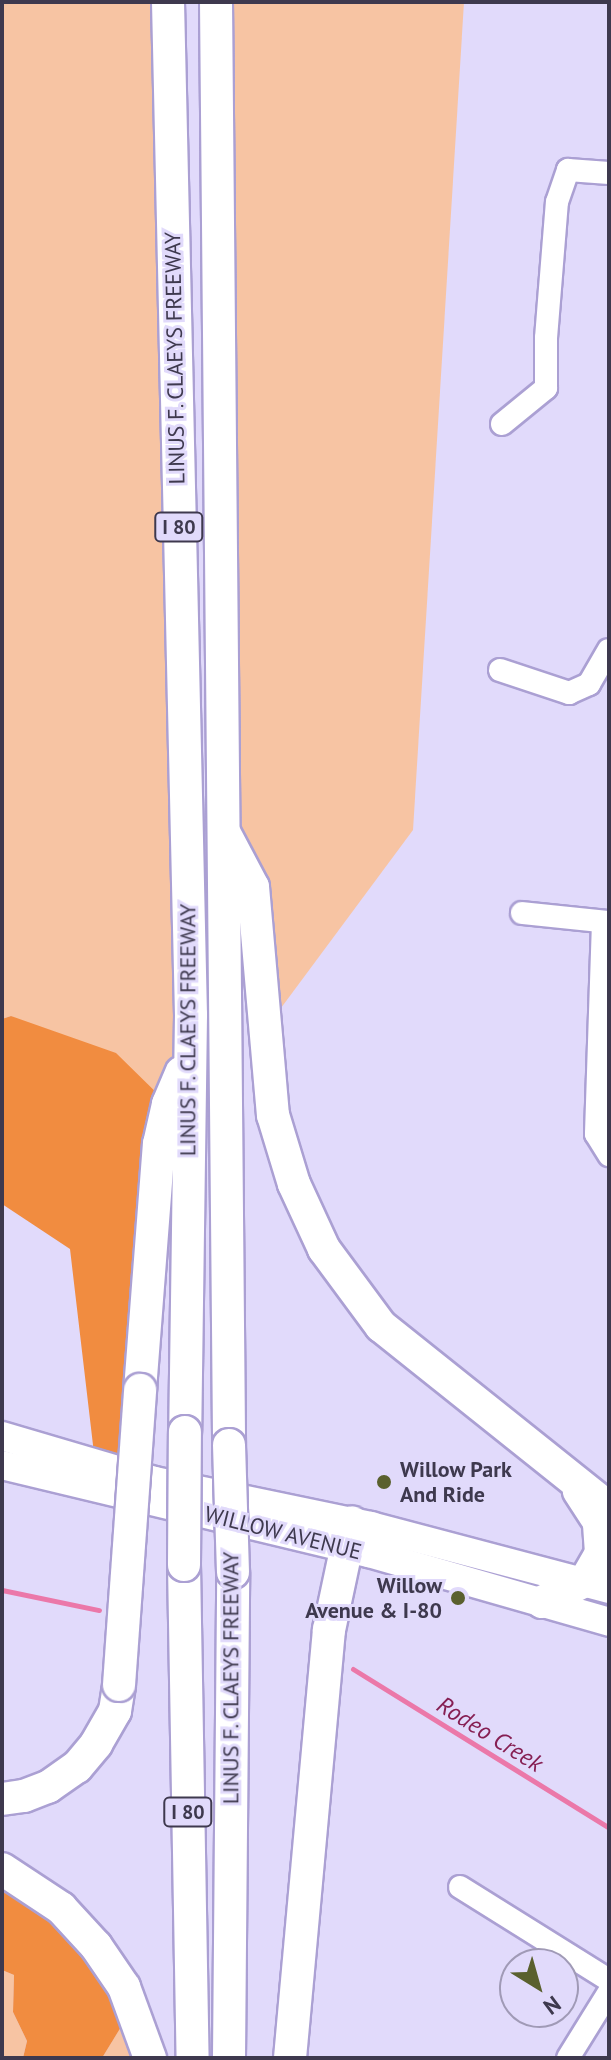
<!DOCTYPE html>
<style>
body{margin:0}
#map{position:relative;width:611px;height:2060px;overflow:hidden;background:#e1dafb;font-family:"PT Sans",sans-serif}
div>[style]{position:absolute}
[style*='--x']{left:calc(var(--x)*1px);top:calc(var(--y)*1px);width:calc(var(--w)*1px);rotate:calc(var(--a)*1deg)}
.green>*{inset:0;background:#f7c4a3}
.forest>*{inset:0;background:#f18c40}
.stream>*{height:5px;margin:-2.5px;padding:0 2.5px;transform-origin:2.5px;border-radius:2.5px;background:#eb78a9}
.roads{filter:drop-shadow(2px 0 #aba0d3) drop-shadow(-2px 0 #aba0d3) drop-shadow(0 2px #aba0d3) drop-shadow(0 -2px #aba0d3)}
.minor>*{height:22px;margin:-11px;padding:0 11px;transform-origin:11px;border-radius:11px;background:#fff}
.major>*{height:28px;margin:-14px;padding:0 14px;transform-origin:14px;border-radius:14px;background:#fff}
.highway>*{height:32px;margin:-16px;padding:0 16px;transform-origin:16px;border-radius:16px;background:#fff}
.bridges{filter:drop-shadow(2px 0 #aba0d3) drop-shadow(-2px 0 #aba0d3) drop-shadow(0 2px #aba0d3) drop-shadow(0 -2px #aba0d3)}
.highway-bridge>*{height:32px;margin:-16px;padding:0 16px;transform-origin:16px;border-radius:16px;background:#fff}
.dots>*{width:22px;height:22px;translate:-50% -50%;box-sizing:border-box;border:4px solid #e1dafb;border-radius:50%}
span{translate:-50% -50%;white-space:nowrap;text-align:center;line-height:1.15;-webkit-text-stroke:6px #e1dafb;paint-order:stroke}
.shield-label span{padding:2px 6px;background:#e1dafb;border:2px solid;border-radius:6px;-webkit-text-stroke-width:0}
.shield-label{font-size:20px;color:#3e394e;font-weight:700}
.street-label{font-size:22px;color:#3e394e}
.poi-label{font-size:22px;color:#3e394e;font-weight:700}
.left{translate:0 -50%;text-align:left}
.right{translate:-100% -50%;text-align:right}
.water-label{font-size:24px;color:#861f53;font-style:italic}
.frame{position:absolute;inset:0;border:4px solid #3e394e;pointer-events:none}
.north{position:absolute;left:499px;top:1948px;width:80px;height:80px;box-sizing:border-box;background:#e1dafb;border:2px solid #a09ab6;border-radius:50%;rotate:143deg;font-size:22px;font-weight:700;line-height:32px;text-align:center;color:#3e394e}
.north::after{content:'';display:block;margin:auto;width:28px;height:36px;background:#5a602e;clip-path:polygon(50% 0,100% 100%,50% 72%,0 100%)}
</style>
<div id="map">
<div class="green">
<div style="clip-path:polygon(2px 2px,156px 2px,191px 1015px,168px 1104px,11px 1016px,2px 1019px)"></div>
<div style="clip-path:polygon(218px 2px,464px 2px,413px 830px,258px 1039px,219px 825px)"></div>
<div style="clip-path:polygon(2px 1970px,14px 1975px,13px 2012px,27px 2041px,23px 2058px,2px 2058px)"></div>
<div style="clip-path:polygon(122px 2025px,136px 2058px,102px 2058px)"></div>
</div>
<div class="forest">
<div style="clip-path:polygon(11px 1016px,116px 1053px,168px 1104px,135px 1475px,95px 1462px,70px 1249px,2px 1204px,2px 1019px)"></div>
<div style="clip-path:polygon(24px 1881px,132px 2009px,102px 2058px,23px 2058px,27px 2041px,13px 2012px,14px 1975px,2px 1970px,2px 1891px)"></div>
</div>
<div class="stream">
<div style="--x:2;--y:1590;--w:99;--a:11.7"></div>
<div style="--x:353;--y:1669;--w:301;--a:31.8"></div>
</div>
<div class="roads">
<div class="minor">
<div style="--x:502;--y:424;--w:57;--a:-39.3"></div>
<div style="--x:546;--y:388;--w:50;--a:-90"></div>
<div style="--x:546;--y:338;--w:136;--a:-85.4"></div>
<div style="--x:557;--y:202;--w:34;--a:-71"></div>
<div style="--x:568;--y:170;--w:41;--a:4.2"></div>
<div style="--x:500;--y:670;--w:73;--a:18.4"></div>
<div style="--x:569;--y:693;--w:22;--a:-24"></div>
<div style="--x:589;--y:684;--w:39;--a:-60"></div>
<div style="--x:522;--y:913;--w:87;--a:5.9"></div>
<div style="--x:603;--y:922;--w:212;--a:91.9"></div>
<div style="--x:596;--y:1134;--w:25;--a:58"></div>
<div style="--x:460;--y:1887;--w:176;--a:32"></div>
<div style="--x:568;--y:2058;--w:78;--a:-58.2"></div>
</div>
<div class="major">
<div style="--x:2;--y:1436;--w:159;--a:16.4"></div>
<div style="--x:155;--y:1481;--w:221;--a:11.8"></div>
<div style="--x:371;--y:1526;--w:246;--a:14.8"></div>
<div style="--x:2;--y:1465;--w:377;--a:13.5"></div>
<div style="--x:369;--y:1553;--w:250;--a:16"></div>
</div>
<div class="highway">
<div style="--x:168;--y:2;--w:1013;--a:88.7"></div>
<div style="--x:191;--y:1015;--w:417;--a:90.8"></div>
<div style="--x:216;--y:2;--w:1443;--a:89.48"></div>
<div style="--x:225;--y:834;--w:60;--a:62.2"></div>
<div style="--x:253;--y:887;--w:229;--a:85"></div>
<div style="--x:273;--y:1115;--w:72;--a:73.1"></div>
<div style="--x:294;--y:1184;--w:72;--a:65.2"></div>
<div style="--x:324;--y:1249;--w:96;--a:53.5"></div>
<div style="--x:381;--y:1326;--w:292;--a:38.6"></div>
<div style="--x:140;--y:1390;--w:247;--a:-85.6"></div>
<div style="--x:159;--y:1144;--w:41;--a:-77.3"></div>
<div style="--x:168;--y:1104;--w:34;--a:-67"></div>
<div style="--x:184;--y:1565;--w:493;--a:89"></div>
<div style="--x:542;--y:1602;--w:48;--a:-26"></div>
<div style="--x:585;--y:1581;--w:32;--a:-60"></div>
<div style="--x:601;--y:1553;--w:31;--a:-94"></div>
<div style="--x:599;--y:1522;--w:37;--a:-123"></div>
<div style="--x:2;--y:1799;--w:22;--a:-8"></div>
<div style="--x:24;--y:1796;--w:26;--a:-21"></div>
<div style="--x:48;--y:1787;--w:35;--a:-35"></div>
<div style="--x:77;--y:1767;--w:30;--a:-50"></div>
<div style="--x:96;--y:1744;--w:38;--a:-60"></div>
<div style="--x:115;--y:1711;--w:26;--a:-81"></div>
<div style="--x:2;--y:1869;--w:71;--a:33.5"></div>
<div style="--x:61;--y:1908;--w:52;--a:47.4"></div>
<div style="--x:96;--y:1946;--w:50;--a:55.7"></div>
<div style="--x:124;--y:1987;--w:76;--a:69.9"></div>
<div style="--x:229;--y:2058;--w:486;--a:-89.5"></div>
<div style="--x:290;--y:2058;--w:430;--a:-84.8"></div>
<div style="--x:329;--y:1630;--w:110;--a:-78"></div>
</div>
</div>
<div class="bridges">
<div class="highway-bridge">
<div style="--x:229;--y:1445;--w:127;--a:88.2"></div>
<div style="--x:184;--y:1565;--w:133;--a:-89.6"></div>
<div style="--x:119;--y:1685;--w:296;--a:-85.9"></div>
</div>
</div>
<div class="dots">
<div style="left:384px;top:1482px;background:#5a602e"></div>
<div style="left:458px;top:1598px;background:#5a602e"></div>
</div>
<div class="shield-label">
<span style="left:179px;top:527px">I 80</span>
<span style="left:188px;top:1812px">I 80</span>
</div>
<div class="street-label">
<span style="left:175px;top:358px;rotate:-91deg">LINUS F. CLAEYS FREEWAY</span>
<span style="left:188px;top:1030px;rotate:-90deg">LINUS F. CLAEYS FREEWAY</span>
<span style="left:283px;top:1533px;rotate:14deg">WILLOW AVENUE</span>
<span style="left:231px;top:1678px;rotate:-90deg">LINUS F. CLAEYS FREEWAY</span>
</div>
<div class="poi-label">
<span class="left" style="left:400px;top:1482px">Willow Park<br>And Ride</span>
<span class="right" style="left:442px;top:1598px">Willow<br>Avenue &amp; I-80</span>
</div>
<div class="water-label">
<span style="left:490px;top:1734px;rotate:32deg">Rodeo Creek</span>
</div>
<div class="frame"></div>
<div class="north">N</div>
</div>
